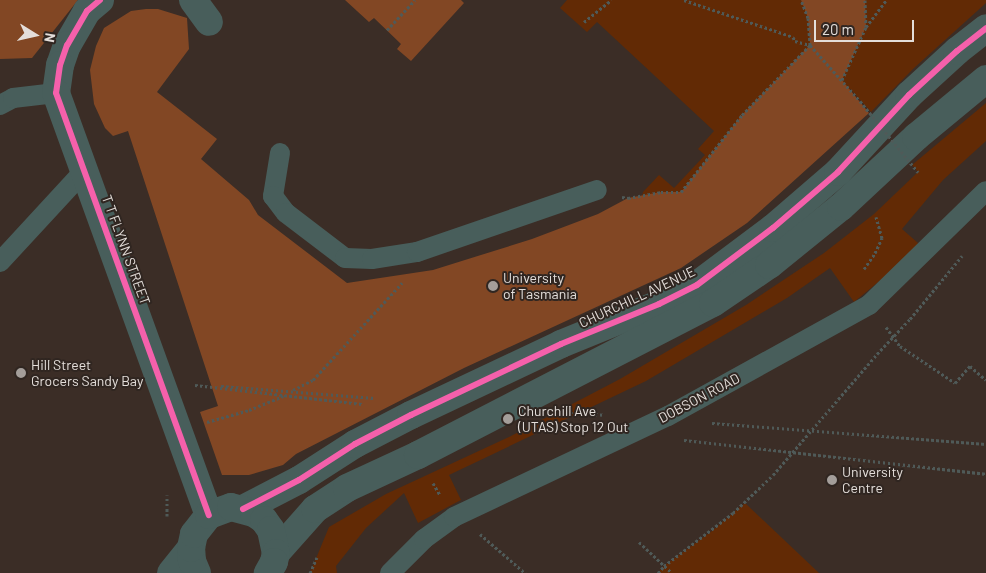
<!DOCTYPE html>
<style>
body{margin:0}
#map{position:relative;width:986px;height:573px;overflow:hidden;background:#2c2724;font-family:Barlow,sans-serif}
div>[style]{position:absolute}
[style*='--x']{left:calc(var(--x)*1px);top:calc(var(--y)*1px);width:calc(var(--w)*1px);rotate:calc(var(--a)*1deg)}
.built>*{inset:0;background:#3b2d26;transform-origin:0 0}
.green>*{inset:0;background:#622a05}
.forest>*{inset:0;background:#824724}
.path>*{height:3px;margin-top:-1.5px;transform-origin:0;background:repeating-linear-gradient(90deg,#4f5a58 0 2.5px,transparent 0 5px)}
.service>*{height:20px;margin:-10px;padding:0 10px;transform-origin:10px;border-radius:10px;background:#485e5b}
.minor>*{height:28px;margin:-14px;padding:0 14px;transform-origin:14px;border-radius:14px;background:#485e5b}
.tertiary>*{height:28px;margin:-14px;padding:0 14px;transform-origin:14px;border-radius:14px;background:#485e5b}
.path-bridge>*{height:3px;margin-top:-1.5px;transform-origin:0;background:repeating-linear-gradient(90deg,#4f5a58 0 2.5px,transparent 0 5px)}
.cycleway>*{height:6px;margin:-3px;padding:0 3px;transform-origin:3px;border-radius:3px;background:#f560ab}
.dots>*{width:14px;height:14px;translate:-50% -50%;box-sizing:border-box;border:2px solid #302621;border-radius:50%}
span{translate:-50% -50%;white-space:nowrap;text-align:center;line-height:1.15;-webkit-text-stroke:4px #302621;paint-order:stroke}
.street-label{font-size:14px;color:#e4deda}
.poi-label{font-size:14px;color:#e4deda}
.left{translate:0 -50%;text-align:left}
.north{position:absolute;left:10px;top:10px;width:50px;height:50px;-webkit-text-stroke:4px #302621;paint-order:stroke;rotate:100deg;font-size:14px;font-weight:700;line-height:20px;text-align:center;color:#e4deda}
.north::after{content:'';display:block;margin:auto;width:18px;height:22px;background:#e4deda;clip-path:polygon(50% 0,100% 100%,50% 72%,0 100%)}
.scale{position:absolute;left:814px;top:20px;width:100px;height:22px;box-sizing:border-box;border:2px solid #e4deda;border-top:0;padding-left:6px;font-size:15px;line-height:18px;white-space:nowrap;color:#e4deda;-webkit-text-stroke:4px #302621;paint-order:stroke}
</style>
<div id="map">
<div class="built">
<div style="left:0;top:0;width:986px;height:573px"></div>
</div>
<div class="green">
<div style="clip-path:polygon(567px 0,801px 0,808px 18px,810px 45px,742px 115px,681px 192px,661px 192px,642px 196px,643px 192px,659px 175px,674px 188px,705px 155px,698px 149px,714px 131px,597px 22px,587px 32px,560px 8px)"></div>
<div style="clip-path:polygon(865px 0,986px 0,986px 3px,913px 69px,871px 112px,842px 80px,866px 27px)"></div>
<div style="clip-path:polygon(986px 103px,986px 141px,943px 180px,902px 229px,918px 243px,916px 251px,854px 302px,830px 268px,787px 298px,646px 381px,449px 475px,461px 500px,418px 523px,404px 493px,366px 528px,336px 566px,337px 573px,310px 573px,329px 527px,386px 494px,511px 436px,620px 379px,746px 305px,824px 253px,874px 214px,918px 172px,912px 165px)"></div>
<div style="clip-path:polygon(745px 503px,819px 573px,658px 573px,664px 566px,712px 531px)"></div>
</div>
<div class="forest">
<div style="clip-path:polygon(0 0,78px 0,32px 58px,0 59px)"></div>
<div style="clip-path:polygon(345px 0,461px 0,464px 3px,411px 61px,397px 49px,401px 44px,374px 18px,369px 22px)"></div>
<div style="clip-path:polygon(801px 0,865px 0,866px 27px,842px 80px,869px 113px,747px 223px,681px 268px,464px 368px,296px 454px,283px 465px,249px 475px,222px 475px,200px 412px,218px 406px,128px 131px,113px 136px,105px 128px,94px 104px,90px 70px,96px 46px,104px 28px,131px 11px,146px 9px,158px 9px,187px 18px,189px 49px,157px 92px,217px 139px,201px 159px,249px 200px,258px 215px,347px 283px,433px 270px,532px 239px,598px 214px,628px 198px,661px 192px,681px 192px,742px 115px,810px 45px,808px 18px)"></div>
</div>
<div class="path">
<div style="--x:684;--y:0;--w:115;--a:18.7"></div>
<div style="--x:793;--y:37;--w:4;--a:63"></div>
<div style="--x:795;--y:41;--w:16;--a:15"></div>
<div style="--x:810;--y:45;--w:75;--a:48.2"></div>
<div style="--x:865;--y:0;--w:27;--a:88"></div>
<div style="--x:584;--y:22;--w:35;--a:-39"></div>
<div style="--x:387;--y:30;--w:41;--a:-47"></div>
<div style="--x:842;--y:80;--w:58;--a:-65.6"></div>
<div style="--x:866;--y:27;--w:34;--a:-53"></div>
<div style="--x:622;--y:197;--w:6;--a:9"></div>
<div style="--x:628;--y:198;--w:34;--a:-10"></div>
<div style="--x:661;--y:192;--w:20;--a:0"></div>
<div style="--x:681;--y:192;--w:98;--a:-51.6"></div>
<div style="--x:742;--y:115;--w:98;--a:-45.8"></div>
<div style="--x:810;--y:45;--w:27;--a:-94"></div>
<div style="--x:808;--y:18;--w:19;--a:-111"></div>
<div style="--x:864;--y:269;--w:19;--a:-55"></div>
<div style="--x:875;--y:253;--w:17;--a:-65"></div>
<div style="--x:882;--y:238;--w:22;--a:-106"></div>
<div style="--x:886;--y:327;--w:24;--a:54"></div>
<div style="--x:900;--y:346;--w:66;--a:33.9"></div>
<div style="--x:955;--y:383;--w:23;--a:-49"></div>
<div style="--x:970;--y:366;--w:21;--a:41"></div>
<div style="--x:195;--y:385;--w:168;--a:6.5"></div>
<div style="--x:221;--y:386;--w:154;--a:4.5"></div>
<div style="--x:293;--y:390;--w:22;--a:-27"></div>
<div style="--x:313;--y:380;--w:132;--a:-47.5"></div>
<div style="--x:570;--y:413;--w:34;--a:3"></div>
<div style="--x:207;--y:422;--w:44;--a:-15.9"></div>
<div style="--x:249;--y:410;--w:37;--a:-22"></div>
<div style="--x:712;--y:423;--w:275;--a:4.4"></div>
<div style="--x:547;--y:424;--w:29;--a:8"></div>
<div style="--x:684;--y:440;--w:304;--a:6.4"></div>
<div style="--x:433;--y:483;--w:14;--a:60"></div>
<div style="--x:167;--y:516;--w:21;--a:-90"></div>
<div style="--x:480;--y:534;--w:60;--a:40.9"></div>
<div style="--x:639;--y:542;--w:45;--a:43.2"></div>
<div style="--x:310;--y:573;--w:17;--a:-66"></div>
<div style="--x:658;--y:573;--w:9;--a:-49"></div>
<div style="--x:664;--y:566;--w:87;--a:-37.5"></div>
<div style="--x:733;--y:513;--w:55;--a:-43.5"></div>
<div style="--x:773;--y:475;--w:160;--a:-49.3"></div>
<div style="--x:877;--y:354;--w:48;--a:-46.7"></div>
<div style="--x:910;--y:319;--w:82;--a:-50.5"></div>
</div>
<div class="service">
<div style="--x:0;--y:105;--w:15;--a:-28"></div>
<div style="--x:13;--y:98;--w:43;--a:-6.6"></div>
<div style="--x:280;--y:153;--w:44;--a:99.2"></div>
<div style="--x:273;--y:196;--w:21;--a:53"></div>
<div style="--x:286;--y:213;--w:74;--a:37.3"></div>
<div style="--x:345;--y:258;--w:27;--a:2"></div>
<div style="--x:372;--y:259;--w:46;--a:-8.8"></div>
<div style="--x:417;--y:252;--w:190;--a:-19"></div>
<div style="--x:0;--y:262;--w:124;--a:-47.3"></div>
<div style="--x:390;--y:573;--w:48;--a:-45"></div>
<div style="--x:424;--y:539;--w:37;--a:-36"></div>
<div style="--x:454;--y:517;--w:237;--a:-25.3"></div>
<div style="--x:668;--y:416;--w:230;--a:-28.9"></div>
<div style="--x:869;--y:305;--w:163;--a:-44.3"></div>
</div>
<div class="minor">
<div style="--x:100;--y:0;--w:17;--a:140"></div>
<div style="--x:87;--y:11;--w:39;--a:120"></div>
<div style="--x:67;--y:45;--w:21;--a:109"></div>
<div style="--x:60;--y:65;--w:28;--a:98"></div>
<div style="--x:56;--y:93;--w:449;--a:70.1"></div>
<div style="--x:193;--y:0;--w:27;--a:54"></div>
</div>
<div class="tertiary">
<div style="--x:243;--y:509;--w:63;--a:-27.4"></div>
<div style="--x:299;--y:480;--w:67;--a:-32.7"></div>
<div style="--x:355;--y:444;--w:63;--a:-27.4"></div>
<div style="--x:411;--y:415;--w:166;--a:-25.3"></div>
<div style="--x:561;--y:344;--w:106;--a:-22.2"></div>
<div style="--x:659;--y:304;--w:42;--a:-26.6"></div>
<div style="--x:697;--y:285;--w:95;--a:-36.9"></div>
<div style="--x:773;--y:228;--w:86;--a:-40.7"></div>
<div style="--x:838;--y:172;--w:105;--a:-47.3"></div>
<div style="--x:909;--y:95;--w:65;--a:-42.5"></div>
<div style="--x:957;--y:51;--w:37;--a:-38"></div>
<div style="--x:276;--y:553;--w:59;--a:-48.4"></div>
<div style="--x:315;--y:509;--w:38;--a:-33"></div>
<div style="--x:347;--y:488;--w:78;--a:-24.9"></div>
<div style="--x:418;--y:455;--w:332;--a:-27.3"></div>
<div style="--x:713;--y:303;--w:68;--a:-34.2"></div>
<div style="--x:769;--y:265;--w:92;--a:-38.9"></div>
<div style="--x:841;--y:207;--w:103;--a:-43"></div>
<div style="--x:916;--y:137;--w:91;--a:-39.6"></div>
<div style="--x:171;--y:573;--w:32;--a:-51"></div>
<div style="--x:197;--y:573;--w:13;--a:-113"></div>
<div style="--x:192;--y:561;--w:13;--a:-94"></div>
<div style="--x:191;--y:548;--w:14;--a:-78"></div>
<div style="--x:194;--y:534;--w:24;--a:-52"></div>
<div style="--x:209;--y:515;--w:23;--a:-20"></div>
<div style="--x:231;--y:507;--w:24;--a:15"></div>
<div style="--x:254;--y:513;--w:12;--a:35"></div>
<div style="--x:264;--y:520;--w:12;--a:55"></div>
<div style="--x:271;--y:530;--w:24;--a:78"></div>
<div style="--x:276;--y:553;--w:9;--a:103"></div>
<div style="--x:274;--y:562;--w:13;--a:119"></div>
</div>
<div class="path-bridge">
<div style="--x:860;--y:101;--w:92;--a:50.8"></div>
</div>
<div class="cycleway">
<div style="--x:100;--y:0;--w:17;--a:140"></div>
<div style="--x:87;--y:11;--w:39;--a:120"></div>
<div style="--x:67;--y:45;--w:21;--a:109"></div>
<div style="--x:60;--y:65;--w:28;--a:98"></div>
<div style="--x:56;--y:93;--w:449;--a:70.1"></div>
<div style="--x:243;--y:509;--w:63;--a:-27.4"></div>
<div style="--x:299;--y:480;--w:67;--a:-32.7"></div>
<div style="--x:355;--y:444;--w:63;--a:-27.4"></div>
<div style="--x:411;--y:415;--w:166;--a:-25.3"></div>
<div style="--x:561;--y:344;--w:106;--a:-22.2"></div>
<div style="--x:659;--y:304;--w:42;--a:-26.6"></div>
<div style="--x:697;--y:285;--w:95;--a:-36.9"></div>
<div style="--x:773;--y:228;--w:86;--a:-40.7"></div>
<div style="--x:838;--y:172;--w:105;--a:-47.3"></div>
<div style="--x:909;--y:95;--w:65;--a:-42.5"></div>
<div style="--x:957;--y:51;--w:37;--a:-38"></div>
</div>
<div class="dots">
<div style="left:493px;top:286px;background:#a49e9a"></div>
<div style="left:21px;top:373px;background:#a49e9a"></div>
<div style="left:508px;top:419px;background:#a49e9a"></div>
<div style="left:832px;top:480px;background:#a49e9a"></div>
</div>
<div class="street-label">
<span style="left:126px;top:250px;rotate:70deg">T T FLYNN STREET</span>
<span style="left:637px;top:297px;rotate:-25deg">CHURCHILL AVENUE</span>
<span style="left:699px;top:398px;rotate:-28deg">DOBSON ROAD</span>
</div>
<div class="poi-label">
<span class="left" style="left:503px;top:286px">University<br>of Tasmania</span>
<span class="left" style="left:31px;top:373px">Hill Street<br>Grocers Sandy Bay</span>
<span class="left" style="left:518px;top:419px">Churchill Ave<br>(UTAS) Stop 12 Out</span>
<span class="left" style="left:842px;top:480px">University<br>Centre</span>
</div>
<div class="north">N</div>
<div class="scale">20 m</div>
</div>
